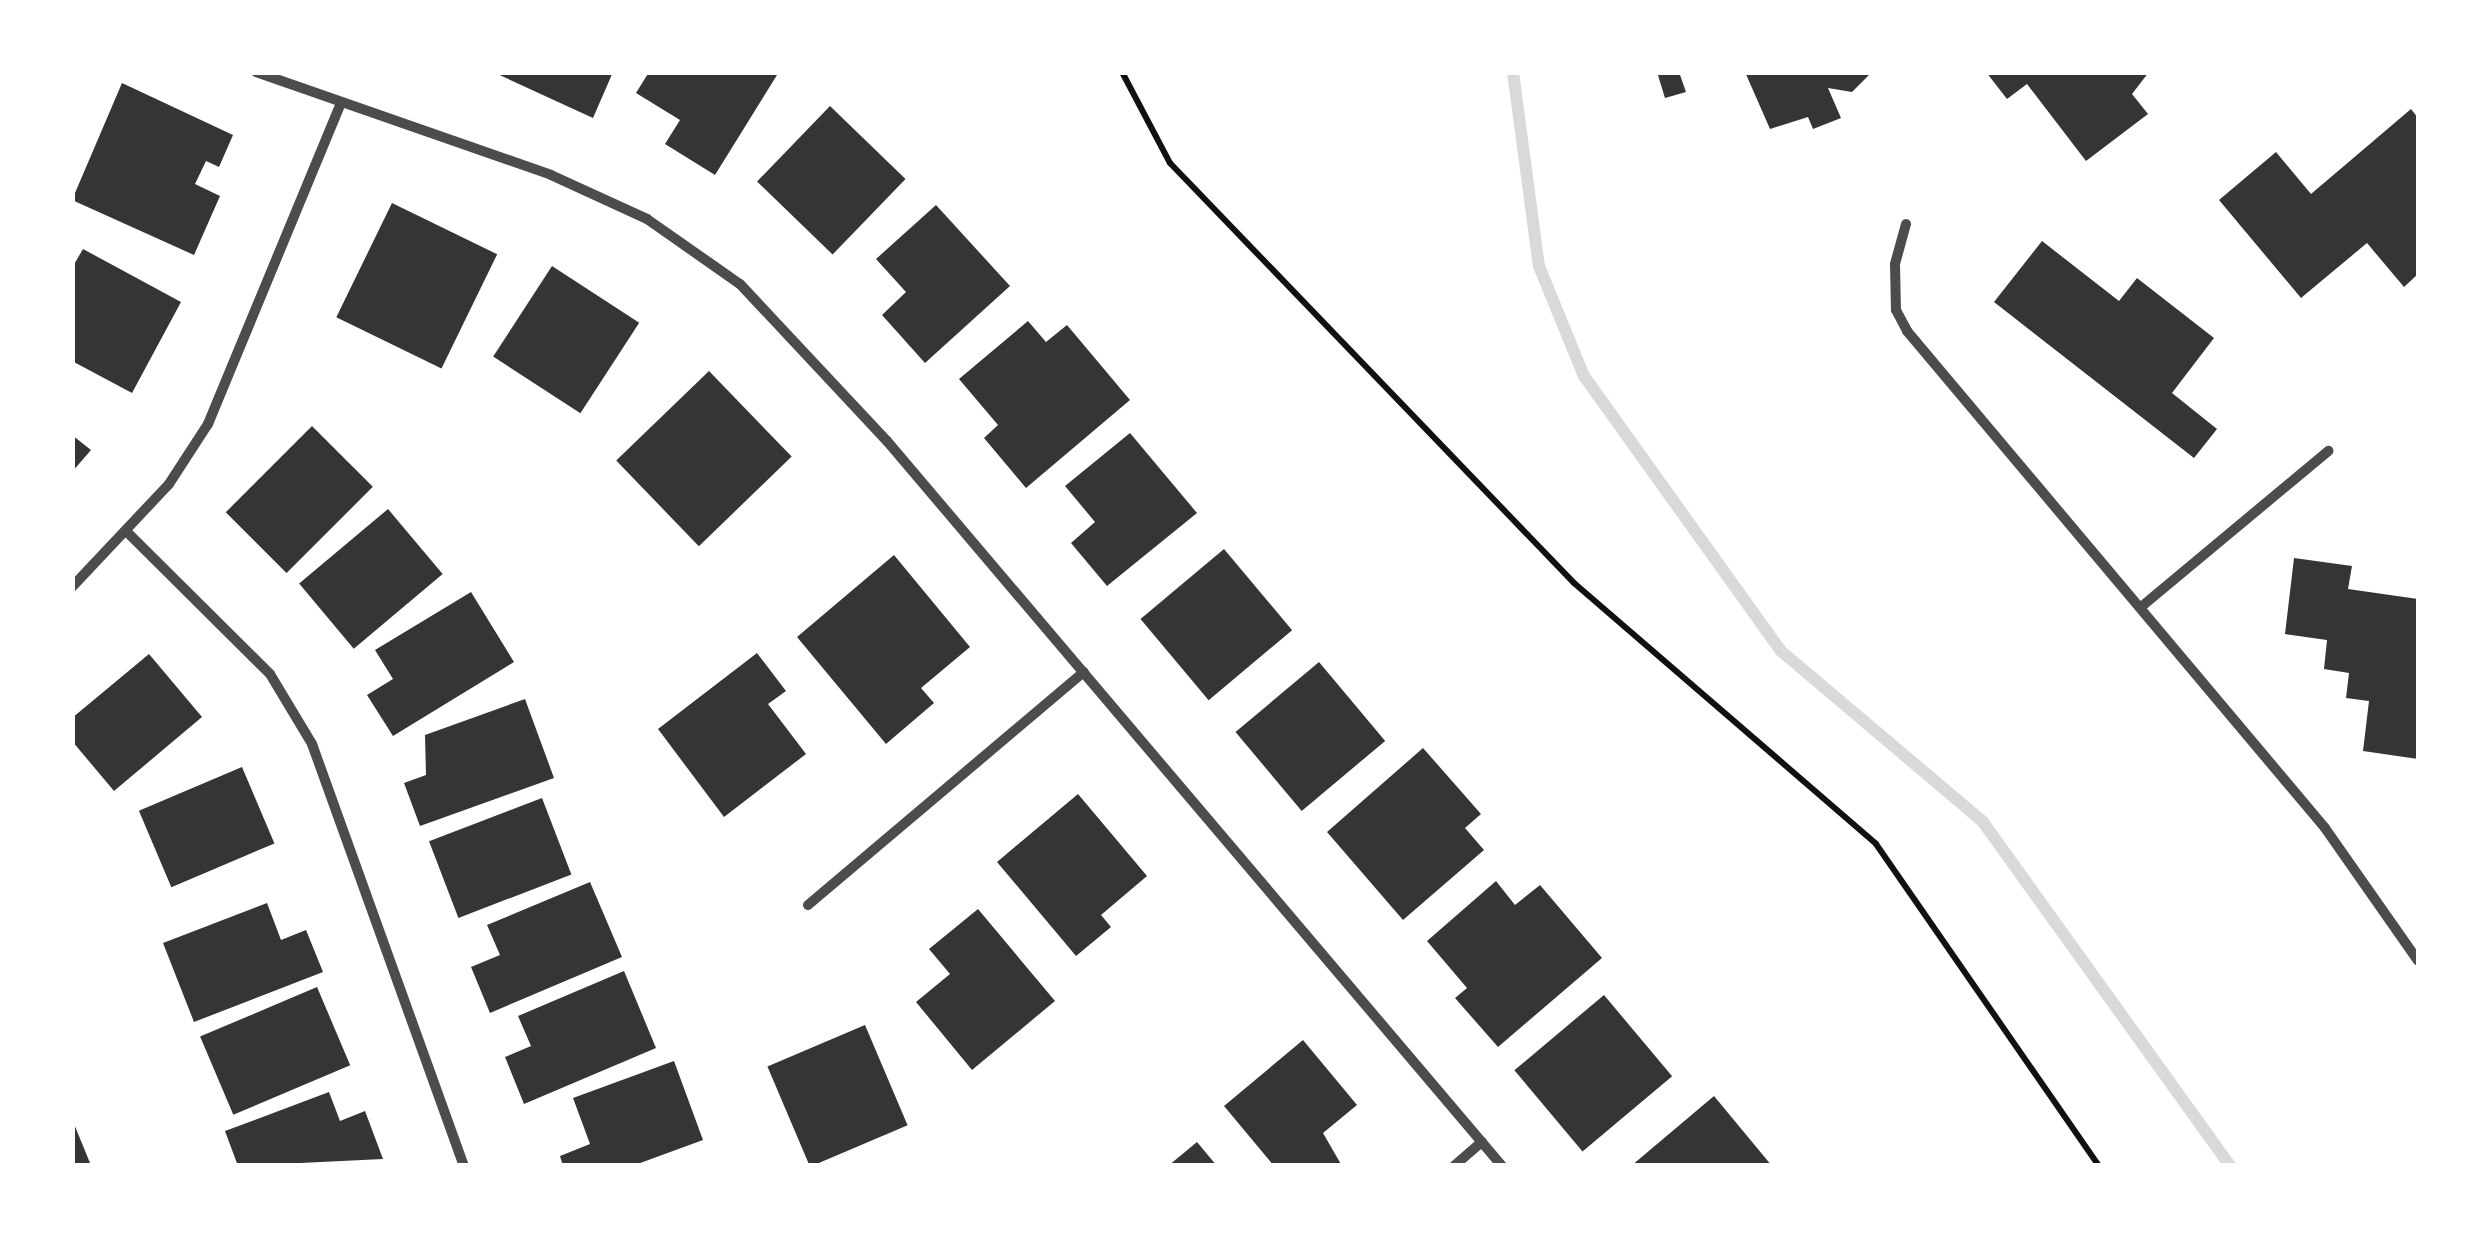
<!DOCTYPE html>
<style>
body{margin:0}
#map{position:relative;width:2491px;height:1238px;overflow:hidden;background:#fff;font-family:"Work Sans",sans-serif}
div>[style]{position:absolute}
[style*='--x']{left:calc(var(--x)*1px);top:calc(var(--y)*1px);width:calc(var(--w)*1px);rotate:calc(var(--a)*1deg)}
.stream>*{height:12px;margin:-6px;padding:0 6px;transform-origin:6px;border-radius:6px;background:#d9d9d9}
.building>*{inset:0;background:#353535;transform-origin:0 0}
.path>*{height:6px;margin:-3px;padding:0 3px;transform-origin:3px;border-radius:3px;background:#111}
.minor>*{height:10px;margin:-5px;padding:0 5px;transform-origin:5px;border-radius:5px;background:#4c4c4c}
span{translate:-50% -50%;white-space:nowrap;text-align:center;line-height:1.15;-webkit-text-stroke:10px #fff;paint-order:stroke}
.frame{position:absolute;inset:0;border:75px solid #fff;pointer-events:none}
</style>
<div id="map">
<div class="stream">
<div style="--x:1513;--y:72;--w:196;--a:82.4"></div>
<div style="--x:1539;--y:266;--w:119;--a:67.8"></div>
<div style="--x:1584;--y:376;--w:338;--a:54.4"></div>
<div style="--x:1781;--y:651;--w:265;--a:40.2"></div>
<div style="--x:1983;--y:822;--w:423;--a:54.3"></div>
</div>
<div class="building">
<div style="clip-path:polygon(493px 72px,613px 72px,593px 118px)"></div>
<div style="clip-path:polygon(649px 72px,774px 72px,777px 75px,715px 175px,665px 144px,680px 120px,636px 93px)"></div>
<div style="clip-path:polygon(1657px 72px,1679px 72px,1686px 92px,1665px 98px)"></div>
<div style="clip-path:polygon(1745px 72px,1872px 72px,1852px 92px,1828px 88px,1841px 118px,1813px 129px,1808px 117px,1770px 129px)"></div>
<div style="clip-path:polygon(1986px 72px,2149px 72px,2132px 94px,2148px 114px,2086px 161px,2027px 84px,2007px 99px)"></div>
<div style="clip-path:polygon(122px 83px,233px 135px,219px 167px,206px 161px,195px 184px,220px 196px,194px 255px,72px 200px)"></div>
<div style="left:830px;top:106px;width:105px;height:105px;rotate:44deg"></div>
<div style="clip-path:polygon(2411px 109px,2418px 118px,2418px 274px,2404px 287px,2367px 243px,2301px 298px,2219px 200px,2276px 152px,2311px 194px)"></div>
<div style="left:392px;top:203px;width:117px;height:127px;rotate:26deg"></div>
<div style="clip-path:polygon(936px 205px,1010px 286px,925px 363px,882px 315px,906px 292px,876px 259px)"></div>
<div style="clip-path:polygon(2042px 241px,2119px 301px,2137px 278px,2214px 338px,2172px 393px,2217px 429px,2194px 458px,1994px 302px)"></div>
<div style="clip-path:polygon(83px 249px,181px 302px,132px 393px,72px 361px,72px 268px)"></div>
<div style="left:552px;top:266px;width:104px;height:108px;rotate:33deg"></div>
<div style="clip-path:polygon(1028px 321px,1046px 342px,1067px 325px,1130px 400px,1026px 488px,984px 438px,998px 425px,959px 379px)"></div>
<div style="left:709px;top:371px;width:119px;height:129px;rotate:46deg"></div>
<div style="left:312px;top:426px;width:86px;height:122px;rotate:45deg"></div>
<div style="clip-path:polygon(1130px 433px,1197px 513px,1107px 586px,1071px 543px,1095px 522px,1065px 486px)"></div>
<div style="clip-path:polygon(72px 435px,91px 450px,72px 472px)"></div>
<div style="left:388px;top:509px;width:85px;height:116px;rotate:50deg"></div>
<div style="left:1224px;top:549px;width:106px;height:109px;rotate:50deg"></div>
<div style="clip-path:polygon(894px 555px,970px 647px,921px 688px,934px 703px,886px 744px,797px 637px)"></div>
<div style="clip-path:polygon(2294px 558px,2352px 566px,2348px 589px,2418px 599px,2418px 759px,2363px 751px,2369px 701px,2346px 698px,2349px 673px,2324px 669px,2327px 640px,2285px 634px)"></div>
<div style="clip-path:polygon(471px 592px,514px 662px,393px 736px,367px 695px,393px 679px,375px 650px)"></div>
<div style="clip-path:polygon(757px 653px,786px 691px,768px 704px,806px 754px,724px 817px,658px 729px)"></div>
<div style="clip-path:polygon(149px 654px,202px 717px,114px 791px,72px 741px,72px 718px)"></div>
<div style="left:1319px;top:662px;width:103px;height:109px;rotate:50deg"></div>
<div style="clip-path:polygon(525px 699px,554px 778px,420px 826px,404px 783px,426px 775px,425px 735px)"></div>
<div style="clip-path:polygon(1423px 748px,1481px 814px,1465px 828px,1484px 850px,1403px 920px,1327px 832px)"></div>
<div style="left:242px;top:767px;width:83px;height:112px;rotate:67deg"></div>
<div style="clip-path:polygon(1078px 794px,1147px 876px,1101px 915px,1111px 927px,1076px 956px,997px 862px)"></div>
<div style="left:542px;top:798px;width:82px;height:121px;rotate:69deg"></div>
<div style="clip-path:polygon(1496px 881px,1515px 905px,1540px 885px,1602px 958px,1498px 1047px,1455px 998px,1467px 988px,1427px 941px)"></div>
<div style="clip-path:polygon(590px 882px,622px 957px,490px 1013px,471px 967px,500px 955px,487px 925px)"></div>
<div style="clip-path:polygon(267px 903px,281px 940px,306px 930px,323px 972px,194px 1022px,163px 943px)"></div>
<div style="clip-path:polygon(978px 909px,1055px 1001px,972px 1070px,916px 1002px,950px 974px,929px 949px)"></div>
<div style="clip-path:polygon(624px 971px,656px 1048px,524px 1104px,505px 1057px,531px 1046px,518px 1016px)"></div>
<div style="left:317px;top:987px;width:85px;height:127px;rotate:67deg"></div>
<div style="left:1604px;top:995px;width:106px;height:117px;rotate:50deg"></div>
<div style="left:865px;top:1025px;width:109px;height:106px;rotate:67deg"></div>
<div style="clip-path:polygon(1303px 1040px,1357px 1105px,1323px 1133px,1342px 1166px,1274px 1166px,1224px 1106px)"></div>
<div style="clip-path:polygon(674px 1061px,703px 1140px,632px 1166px,563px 1166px,560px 1156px,590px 1144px,573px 1098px)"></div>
<div style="clip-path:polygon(329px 1092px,340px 1121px,365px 1111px,383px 1159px,238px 1166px,225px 1131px)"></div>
<div style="clip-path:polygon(1714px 1096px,1772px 1166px,1631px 1166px)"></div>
<div style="clip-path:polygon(72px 1119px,90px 1163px,85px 1166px,72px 1166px)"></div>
<div style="clip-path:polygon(1197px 1142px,1217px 1166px,1168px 1166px)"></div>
</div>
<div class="path">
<div style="--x:1122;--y:72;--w:103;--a:62.2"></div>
<div style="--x:1170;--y:163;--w:583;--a:46.11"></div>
<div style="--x:1574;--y:583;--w:399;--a:40.8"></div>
<div style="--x:1876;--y:844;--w:392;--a:55.3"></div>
</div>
<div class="minor">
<div style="--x:256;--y:72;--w:312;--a:19.2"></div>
<div style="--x:551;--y:175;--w:106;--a:24.6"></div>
<div style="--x:647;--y:219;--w:113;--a:35"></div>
<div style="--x:740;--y:284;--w:215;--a:46.9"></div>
<div style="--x:887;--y:441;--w:951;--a:49.69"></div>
<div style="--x:1906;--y:224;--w:41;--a:105.4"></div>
<div style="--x:1895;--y:264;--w:46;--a:88.8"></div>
<div style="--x:1896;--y:310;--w:24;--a:62"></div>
<div style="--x:1907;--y:331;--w:649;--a:49.93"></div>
<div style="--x:2325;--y:828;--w:162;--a:55"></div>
<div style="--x:126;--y:531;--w:203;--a:44.8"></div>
<div style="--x:270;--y:674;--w:82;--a:59"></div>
<div style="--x:312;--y:744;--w:449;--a:70.2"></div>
<div style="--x:72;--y:587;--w:141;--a:-46.7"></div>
<div style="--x:169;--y:484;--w:72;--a:-57"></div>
<div style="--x:208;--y:424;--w:343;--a:-67.5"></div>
<div style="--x:2141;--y:607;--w:244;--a:-39.8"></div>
<div style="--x:808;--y:905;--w:361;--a:-40.2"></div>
<div style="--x:1454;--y:1166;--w:37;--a:-41"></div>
</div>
<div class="frame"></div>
</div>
